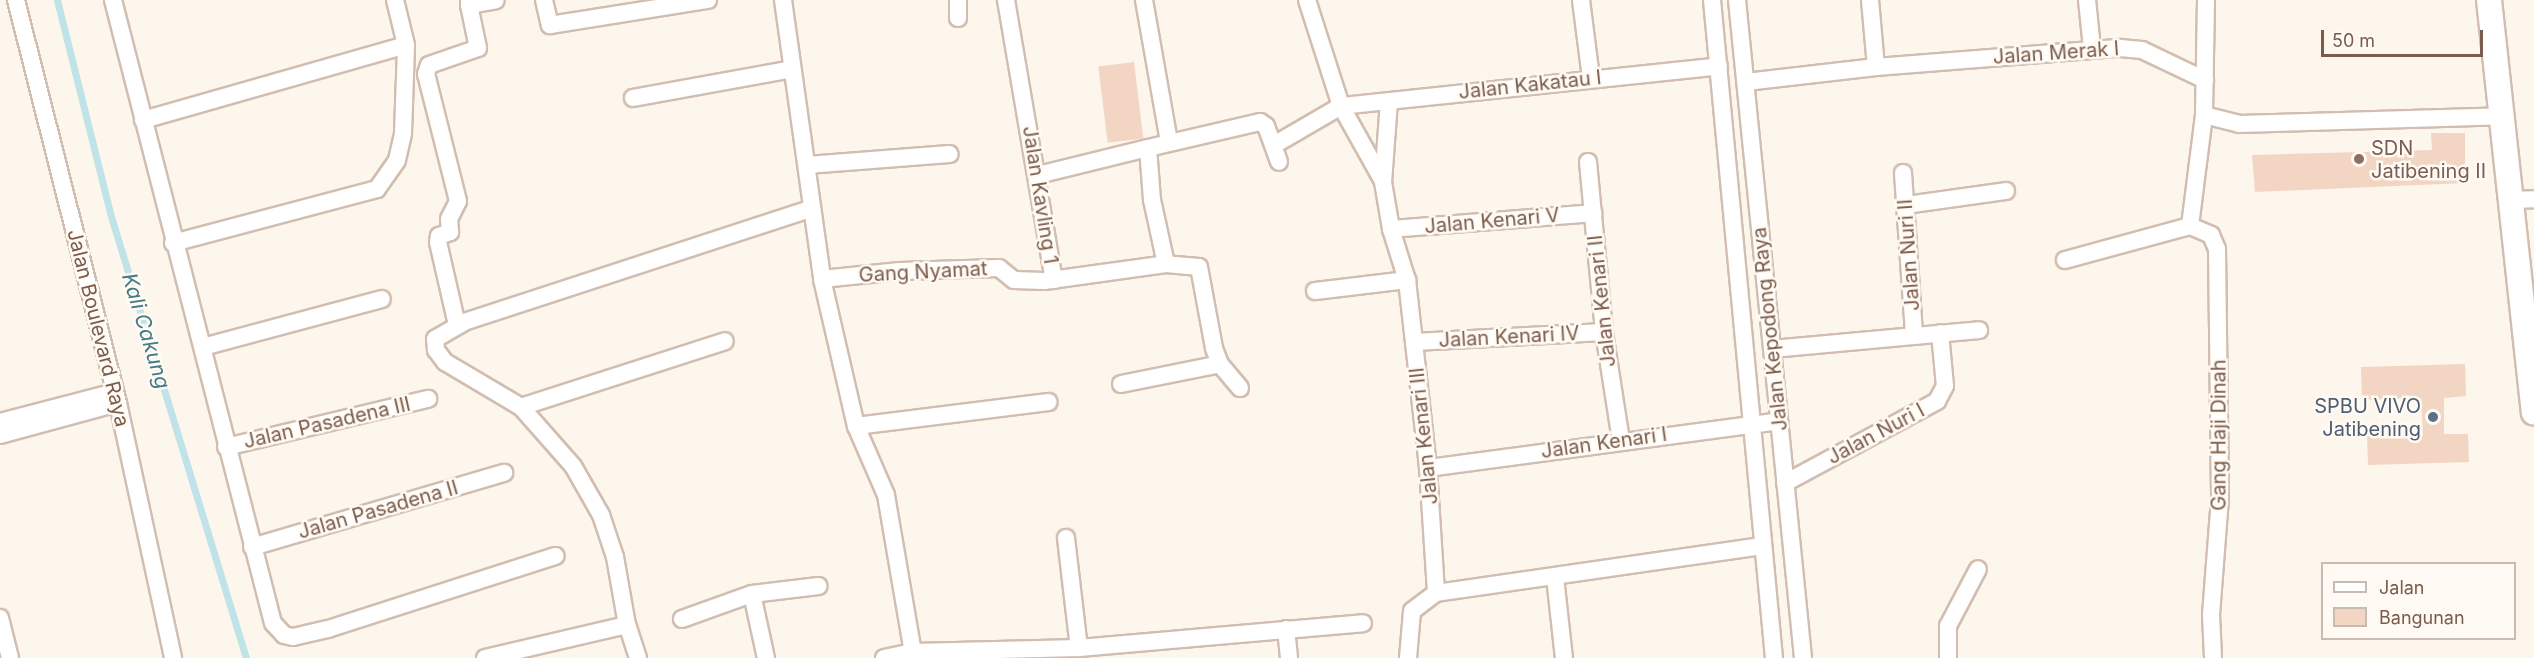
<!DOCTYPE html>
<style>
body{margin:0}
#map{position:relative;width:2534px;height:658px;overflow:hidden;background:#fdf6ec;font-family:Inter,sans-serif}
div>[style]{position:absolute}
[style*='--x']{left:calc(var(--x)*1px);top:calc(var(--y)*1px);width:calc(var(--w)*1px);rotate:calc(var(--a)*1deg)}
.stream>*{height:7px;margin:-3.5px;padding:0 3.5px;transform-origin:3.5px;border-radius:3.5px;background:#bfe3e8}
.building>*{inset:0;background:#f3d5c3;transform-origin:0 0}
.roads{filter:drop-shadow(2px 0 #d1beb0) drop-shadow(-2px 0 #d1beb0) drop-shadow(0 2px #d1beb0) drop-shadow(0 -2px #d1beb0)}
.street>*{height:16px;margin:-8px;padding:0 8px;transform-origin:8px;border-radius:8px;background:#fff}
.secondary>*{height:24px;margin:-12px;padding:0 12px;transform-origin:12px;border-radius:12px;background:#fff}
.dots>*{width:16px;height:16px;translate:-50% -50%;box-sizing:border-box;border:3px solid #fffaf3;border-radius:50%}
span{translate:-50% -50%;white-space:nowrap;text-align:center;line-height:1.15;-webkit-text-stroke:5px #fffaf3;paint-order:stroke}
.street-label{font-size:20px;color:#7a5c4d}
.education-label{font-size:20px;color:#785e54}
.left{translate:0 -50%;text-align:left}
.service-label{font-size:20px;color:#4e5e75}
.right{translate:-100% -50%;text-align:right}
.water-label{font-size:21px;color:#437c86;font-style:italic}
.legend{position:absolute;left:2321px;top:562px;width:195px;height:78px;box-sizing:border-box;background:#fffaf3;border:2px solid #cabbb1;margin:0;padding:8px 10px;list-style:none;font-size:18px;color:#7a5c4d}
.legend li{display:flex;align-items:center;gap:12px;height:30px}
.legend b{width:30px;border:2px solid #cabbb1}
.scale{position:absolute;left:2321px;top:30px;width:162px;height:27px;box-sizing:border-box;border:3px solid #7a5c4d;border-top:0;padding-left:8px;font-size:18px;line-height:21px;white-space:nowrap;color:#7a5c4d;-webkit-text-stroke:4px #fffaf3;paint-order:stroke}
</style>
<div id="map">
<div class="stream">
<div style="--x:57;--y:0;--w:219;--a:76"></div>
<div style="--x:110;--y:213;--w:465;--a:73"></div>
</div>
<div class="building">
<div style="left:1134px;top:62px;width:77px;height:36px;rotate:83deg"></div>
<div style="clip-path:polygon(2431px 133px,2465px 133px,2465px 183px,2255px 192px,2252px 155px,2432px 150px)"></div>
<div style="clip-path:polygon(2465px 364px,2466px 396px,2444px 398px,2444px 434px,2468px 434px,2469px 462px,2368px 465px,2367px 436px,2423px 436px,2421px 398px,2362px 400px,2361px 367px)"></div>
</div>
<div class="roads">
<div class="street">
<div style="--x:16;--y:0;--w:416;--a:75.8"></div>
<div style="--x:118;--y:403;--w:261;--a:77.8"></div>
<div style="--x:113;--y:0;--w:643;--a:75.6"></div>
<div style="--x:273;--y:623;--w:16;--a:47"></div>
<div style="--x:284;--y:635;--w:9;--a:13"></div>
<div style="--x:293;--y:637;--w:36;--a:-13"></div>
<div style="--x:328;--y:629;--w:239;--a:-17.8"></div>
<div style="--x:469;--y:0;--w:5;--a:90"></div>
<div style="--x:469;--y:5;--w:27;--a:-10"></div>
<div style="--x:544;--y:0;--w:26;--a:77"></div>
<div style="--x:550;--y:25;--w:160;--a:-9"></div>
<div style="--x:783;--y:0;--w:282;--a:82"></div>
<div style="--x:822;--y:279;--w:151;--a:77"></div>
<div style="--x:856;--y:426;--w:75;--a:66.5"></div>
<div style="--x:886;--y:495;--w:165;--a:80.3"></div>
<div style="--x:958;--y:0;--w:18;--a:90"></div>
<div style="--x:1006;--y:0;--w:284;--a:80.3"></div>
<div style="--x:1144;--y:0;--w:144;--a:80"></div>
<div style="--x:1307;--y:0;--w:111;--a:72.2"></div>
<div style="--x:1341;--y:106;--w:86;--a:60.8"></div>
<div style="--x:1581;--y:0;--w:79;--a:82.7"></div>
<div style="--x:1712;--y:0;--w:661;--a:84.62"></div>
<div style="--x:1737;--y:0;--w:661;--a:84.27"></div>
<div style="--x:1870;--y:0;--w:67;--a:84.9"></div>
<div style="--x:2087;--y:0;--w:48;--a:84.1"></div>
<div style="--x:2206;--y:0;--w:115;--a:91"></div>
<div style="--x:2204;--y:115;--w:36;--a:14"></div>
<div style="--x:2239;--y:124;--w:264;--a:-1.7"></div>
<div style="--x:1746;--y:82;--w:131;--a:-6.6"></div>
<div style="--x:1876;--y:67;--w:245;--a:-4.5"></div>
<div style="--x:2120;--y:48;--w:22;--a:5"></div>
<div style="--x:2142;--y:50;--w:70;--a:25.5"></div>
<div style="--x:633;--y:98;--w:162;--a:-10.3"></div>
<div style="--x:1389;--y:101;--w:81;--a:94.2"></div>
<div style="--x:1383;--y:182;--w:48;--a:80.3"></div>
<div style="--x:1391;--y:229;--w:53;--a:72.6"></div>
<div style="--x:1407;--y:280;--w:189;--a:83.6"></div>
<div style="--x:1428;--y:468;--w:125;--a:86.3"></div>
<div style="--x:143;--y:120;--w:273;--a:-15.9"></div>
<div style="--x:1274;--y:145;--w:78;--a:-30.2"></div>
<div style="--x:1341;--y:106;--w:380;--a:-6"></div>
<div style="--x:1588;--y:162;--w:171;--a:84.6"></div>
<div style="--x:1604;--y:332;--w:109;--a:81.1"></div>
<div style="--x:807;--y:165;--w:143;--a:-4.4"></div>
<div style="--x:1903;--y:173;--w:163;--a:86.1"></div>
<div style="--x:1038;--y:175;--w:113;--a:-13.8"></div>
<div style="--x:2511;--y:200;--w:23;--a:-2"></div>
<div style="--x:1906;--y:205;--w:101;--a:-8"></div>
<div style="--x:2190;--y:226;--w:23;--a:23"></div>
<div style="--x:2211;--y:235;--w:15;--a:67"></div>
<div style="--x:2217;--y:249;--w:249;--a:89.3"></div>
<div style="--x:2220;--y:498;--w:117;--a:94.4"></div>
<div style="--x:2211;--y:615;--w:43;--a:87.3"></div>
<div style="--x:1391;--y:229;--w:203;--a:-4.5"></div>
<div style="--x:173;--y:243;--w:211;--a:-14.8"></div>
<div style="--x:377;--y:189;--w:35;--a:-55"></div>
<div style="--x:397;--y:160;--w:28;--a:-77"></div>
<div style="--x:403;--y:133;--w:88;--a:-88"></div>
<div style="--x:406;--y:45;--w:46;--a:-103.7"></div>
<div style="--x:2065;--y:260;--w:130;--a:-15.2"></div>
<div style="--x:2190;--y:226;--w:112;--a:-82.8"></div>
<div style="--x:822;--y:279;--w:78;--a:-5.9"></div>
<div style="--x:900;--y:271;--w:99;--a:-1.7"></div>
<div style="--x:999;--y:268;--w:19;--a:39"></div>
<div style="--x:1014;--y:280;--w:30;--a:2"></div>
<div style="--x:1044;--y:281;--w:123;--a:-7.9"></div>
<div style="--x:1315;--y:291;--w:93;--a:-6.8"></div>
<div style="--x:457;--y:325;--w:85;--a:-102.9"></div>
<div style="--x:438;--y:242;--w:6;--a:-81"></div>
<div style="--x:439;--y:236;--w:12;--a:-20"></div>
<div style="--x:450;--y:232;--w:13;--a:-94"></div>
<div style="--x:449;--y:219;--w:20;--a:-63"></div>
<div style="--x:458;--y:201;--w:131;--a:-104.1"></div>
<div style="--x:426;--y:74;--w:9;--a:-72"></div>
<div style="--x:429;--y:65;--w:52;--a:-19.1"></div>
<div style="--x:478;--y:48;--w:44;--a:-101.8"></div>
<div style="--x:1414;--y:342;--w:190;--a:-3"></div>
<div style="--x:203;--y:347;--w:185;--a:-15"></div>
<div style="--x:1772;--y:349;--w:208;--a:-5.2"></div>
<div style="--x:1121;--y:384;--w:101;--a:-11.4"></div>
<div style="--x:1240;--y:388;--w:31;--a:-130"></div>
<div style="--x:1220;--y:364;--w:17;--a:-111"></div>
<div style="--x:1214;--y:348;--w:82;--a:-100.5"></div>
<div style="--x:1199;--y:267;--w:33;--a:-175"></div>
<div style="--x:1166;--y:264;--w:66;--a:-102.3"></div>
<div style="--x:1152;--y:200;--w:52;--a:-94.4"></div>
<div style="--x:1148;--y:148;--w:115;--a:-13.1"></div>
<div style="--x:1260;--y:122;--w:7;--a:34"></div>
<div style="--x:1266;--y:126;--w:38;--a:70"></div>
<div style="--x:521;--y:407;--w:214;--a:-17.9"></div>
<div style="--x:0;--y:422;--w:119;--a:-14.6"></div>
<div style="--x:856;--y:426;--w:194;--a:-7.1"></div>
<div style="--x:0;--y:435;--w:122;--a:-15.2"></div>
<div style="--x:226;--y:447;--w:208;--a:-13.4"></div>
<div style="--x:1428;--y:468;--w:354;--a:-7.6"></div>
<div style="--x:1785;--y:483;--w:173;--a:-28.3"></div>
<div style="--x:1937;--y:401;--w:17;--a:-62"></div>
<div style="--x:1945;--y:386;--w:53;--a:-95.4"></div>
<div style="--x:1066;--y:538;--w:111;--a:83.3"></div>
<div style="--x:252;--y:547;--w:263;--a:-16.4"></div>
<div style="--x:1555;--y:577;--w:81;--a:83.7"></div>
<div style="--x:1436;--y:593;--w:330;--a:-8.2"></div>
<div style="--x:752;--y:594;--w:66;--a:77.7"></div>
<div style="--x:0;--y:618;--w:41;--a:76"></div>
<div style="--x:682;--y:619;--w:74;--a:-19.7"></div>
<div style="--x:752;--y:594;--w:67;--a:-6.8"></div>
<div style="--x:1286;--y:629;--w:29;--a:84"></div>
<div style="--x:485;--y:658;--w:146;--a:-13.1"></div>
<div style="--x:638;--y:658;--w:35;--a:-108"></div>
<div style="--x:627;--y:625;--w:69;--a:-100"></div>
<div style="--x:615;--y:557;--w:44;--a:-108.4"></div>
<div style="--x:601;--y:515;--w:56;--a:-119.7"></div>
<div style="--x:573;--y:466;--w:79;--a:-131.4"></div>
<div style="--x:521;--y:407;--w:88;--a:-149.4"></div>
<div style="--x:445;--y:362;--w:15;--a:-127"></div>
<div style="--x:436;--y:350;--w:11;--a:-95"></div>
<div style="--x:435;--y:339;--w:34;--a:-30"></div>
<div style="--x:464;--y:322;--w:366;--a:-18.1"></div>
<div style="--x:884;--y:658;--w:30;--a:-12"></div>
<div style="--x:913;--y:652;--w:166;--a:-1.4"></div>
<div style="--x:1079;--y:648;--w:285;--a:-5"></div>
<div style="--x:1408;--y:658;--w:47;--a:-85.1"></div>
<div style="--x:1412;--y:611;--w:30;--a:-37"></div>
<div style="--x:1948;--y:658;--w:32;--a:-90"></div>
<div style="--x:1948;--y:626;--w:64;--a:-62.2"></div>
</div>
<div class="secondary">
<div style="--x:2489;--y:0;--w:415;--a:83.8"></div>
</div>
</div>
<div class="dots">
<div style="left:2359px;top:159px;background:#8d6e63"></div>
<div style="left:2433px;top:417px;background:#5c6f8a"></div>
</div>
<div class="street-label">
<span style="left:2056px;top:53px;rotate:-4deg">Jalan Merak I</span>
<span style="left:1530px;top:85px;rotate:-6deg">Jalan Kakatau I</span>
<span style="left:1040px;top:195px;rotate:81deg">Jalan Kavling 1</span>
<span style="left:1492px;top:221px;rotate:-5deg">Jalan Kenari V</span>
<span style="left:1909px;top:255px;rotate:-94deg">Jalan Nuri II</span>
<span style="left:923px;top:272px;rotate:-3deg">Gang Nyamat</span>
<span style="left:1602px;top:301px;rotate:-96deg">Jalan Kenari II</span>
<span style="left:98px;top:328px;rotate:76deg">Jalan Boulevard Raya</span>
<span style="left:1770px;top:329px;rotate:-96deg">Jalan Kepodong Raya</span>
<span style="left:1509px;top:337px;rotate:-3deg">Jalan Kenari IV</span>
<span style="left:327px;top:423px;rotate:-13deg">Jalan Pasadena III</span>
<span style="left:1876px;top:434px;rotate:-28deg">Jalan Nuri I</span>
<span style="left:2219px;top:435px;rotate:-90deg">Gang Haji Dinah</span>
<span style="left:1424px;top:436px;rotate:-96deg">Jalan Kenari III</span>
<span style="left:1604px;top:443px;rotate:-8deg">Jalan Kenari I</span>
<span style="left:378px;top:510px;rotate:-16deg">Jalan Pasadena II</span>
</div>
<div class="education-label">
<span class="left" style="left:2371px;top:160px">SDN<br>Jatibening II</span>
</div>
<div class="service-label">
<span class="right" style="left:2421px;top:418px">SPBU VIVO<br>Jatibening</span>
</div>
<div class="water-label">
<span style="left:146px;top:331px;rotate:73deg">Kali Cakung</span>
</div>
<ul class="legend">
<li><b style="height:8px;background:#fff"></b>Jalan</li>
<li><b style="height:16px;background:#f3d5c3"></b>Bangunan</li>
</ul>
<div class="scale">50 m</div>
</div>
